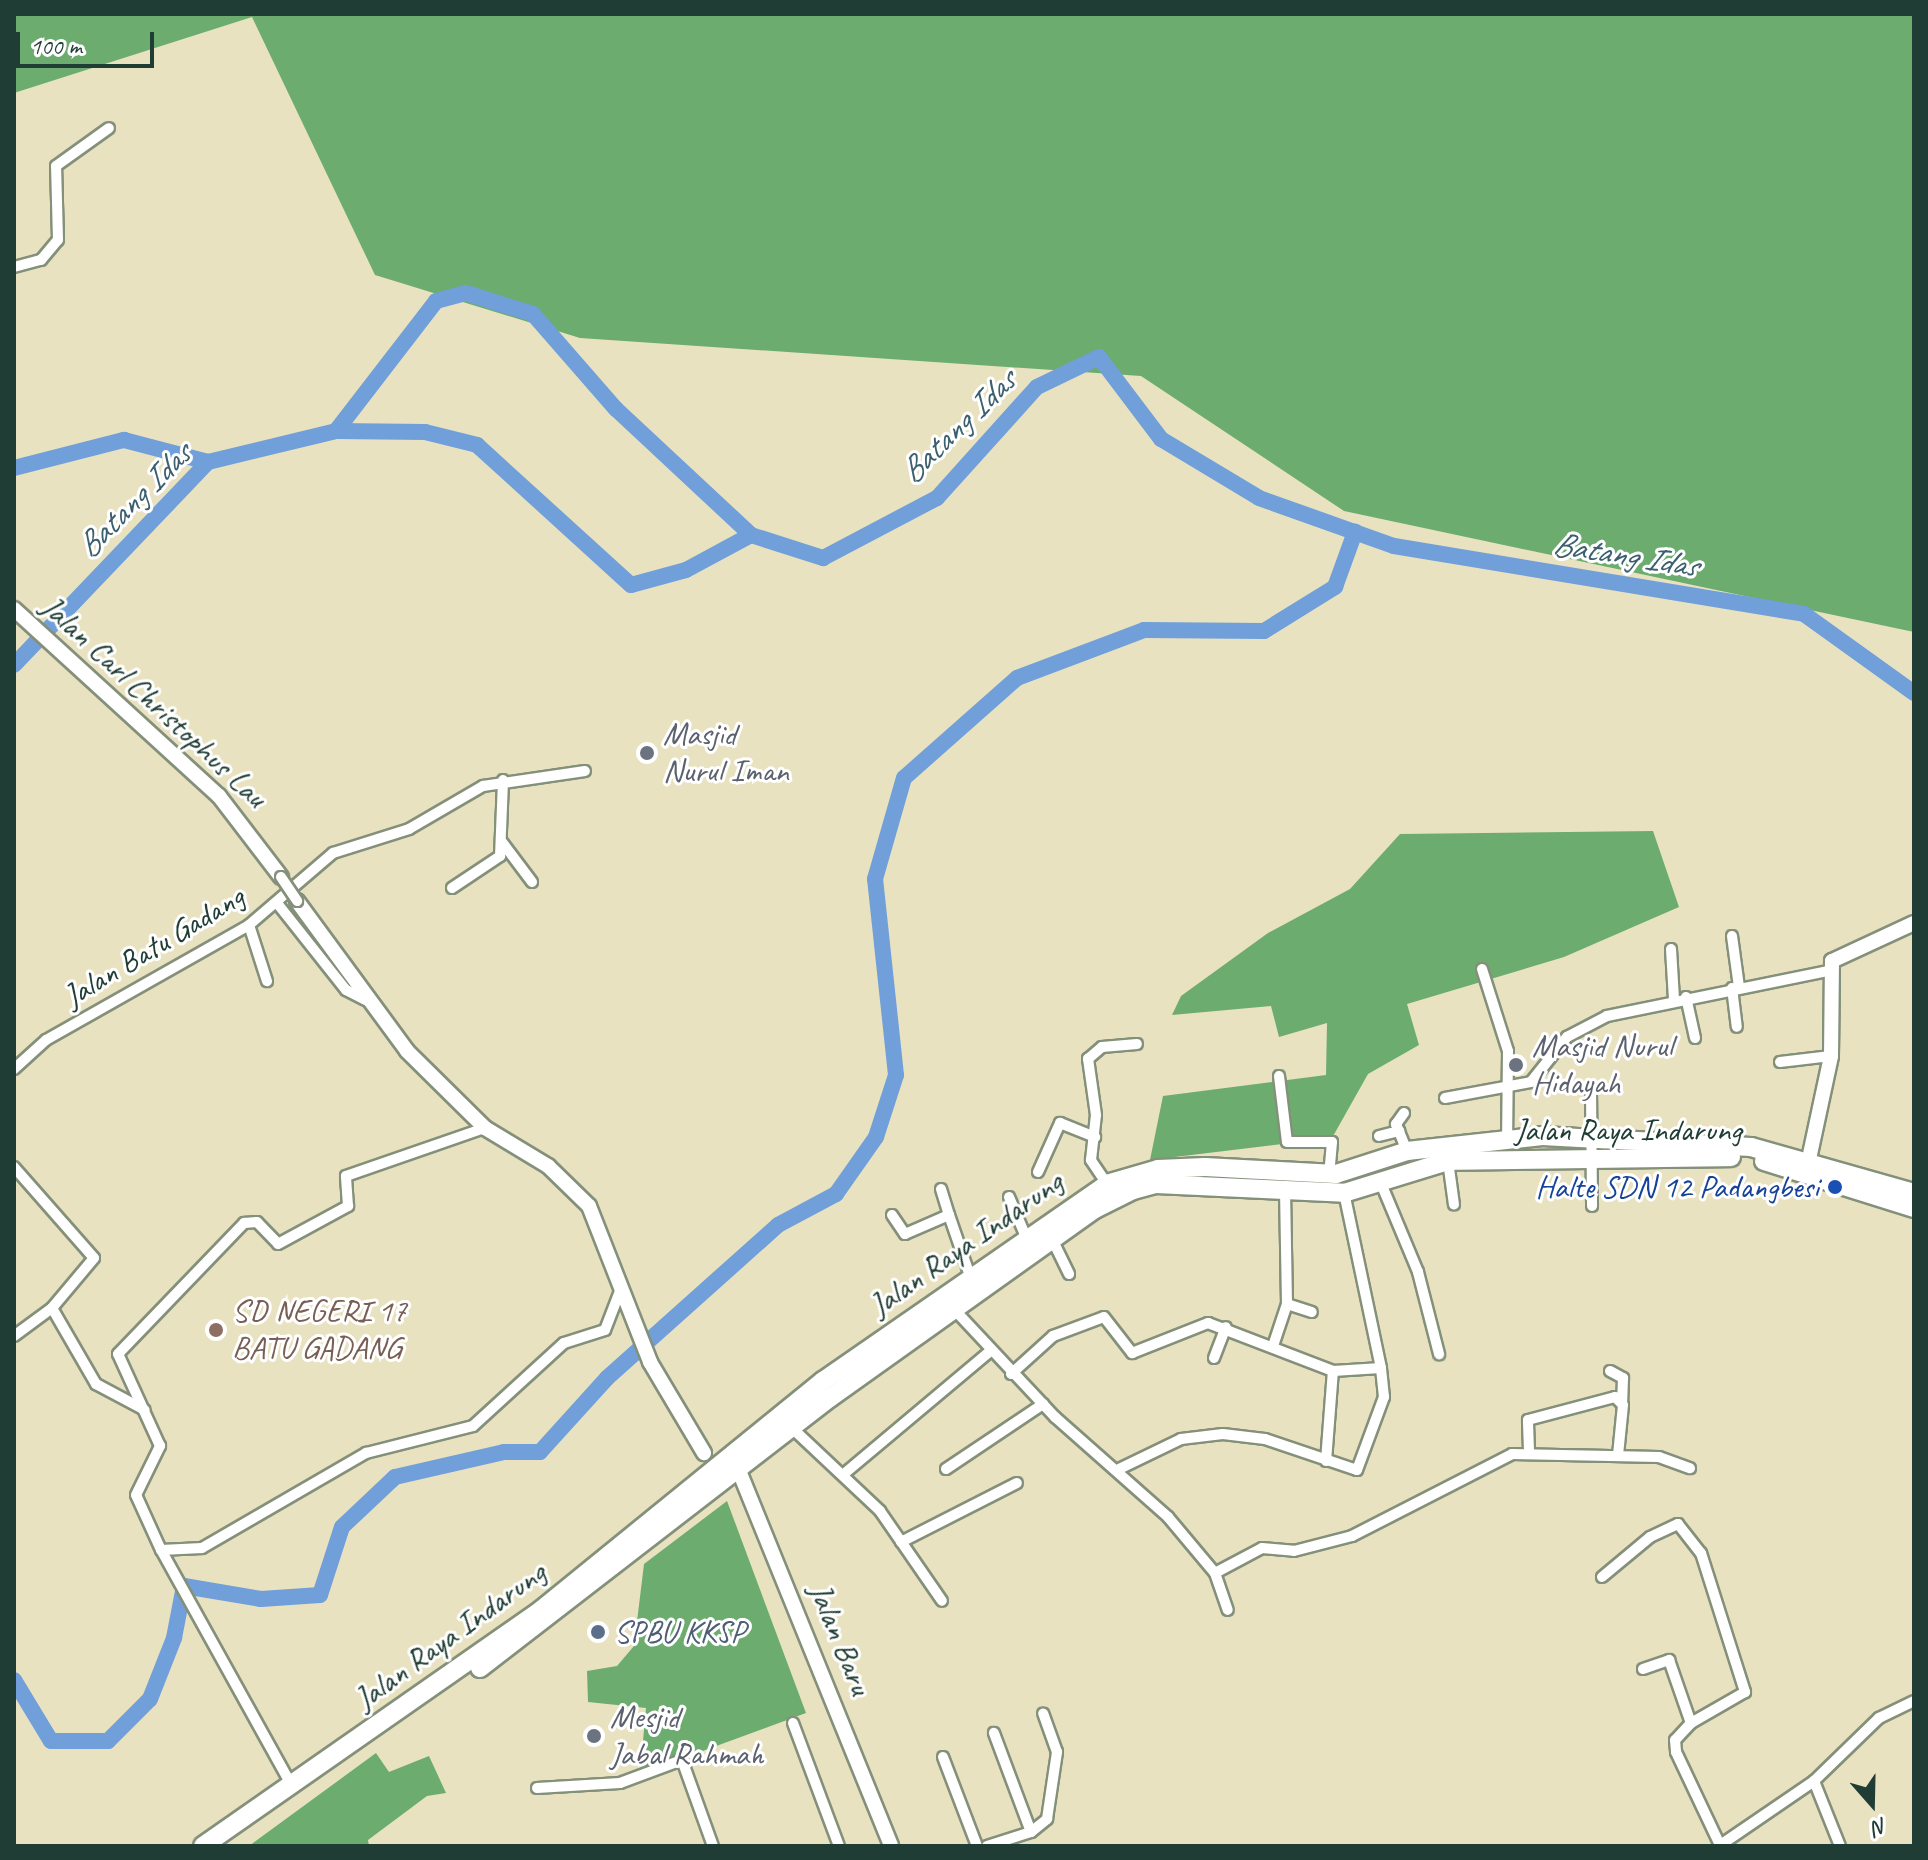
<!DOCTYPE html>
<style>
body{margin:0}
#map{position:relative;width:1928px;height:1860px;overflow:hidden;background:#e8e2c1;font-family:Caveat,sans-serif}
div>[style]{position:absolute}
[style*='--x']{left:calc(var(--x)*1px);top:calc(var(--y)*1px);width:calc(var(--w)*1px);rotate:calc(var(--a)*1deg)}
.forest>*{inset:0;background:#6cac6f}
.river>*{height:16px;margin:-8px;padding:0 8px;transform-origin:8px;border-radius:8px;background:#709fd9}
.roads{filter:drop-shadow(2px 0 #84907a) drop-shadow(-2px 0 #84907a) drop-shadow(0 2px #84907a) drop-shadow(0 -2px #84907a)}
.street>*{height:10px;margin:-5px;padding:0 5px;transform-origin:5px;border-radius:5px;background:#fff}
.secondary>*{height:14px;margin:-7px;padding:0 7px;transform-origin:7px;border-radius:7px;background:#fff}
.highway>*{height:18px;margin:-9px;padding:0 9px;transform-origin:9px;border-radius:9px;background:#fff}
.bridges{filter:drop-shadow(2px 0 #84907a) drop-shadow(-2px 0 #84907a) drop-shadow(0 2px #84907a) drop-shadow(0 -2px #84907a)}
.street-bridge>*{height:10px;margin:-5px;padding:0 5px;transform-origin:5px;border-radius:5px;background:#fff}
.dots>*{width:22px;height:22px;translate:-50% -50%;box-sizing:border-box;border:4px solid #fff;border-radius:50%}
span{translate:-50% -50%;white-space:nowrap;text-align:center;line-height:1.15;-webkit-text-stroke:6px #fff;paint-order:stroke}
.street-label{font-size:32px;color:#1f3d34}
.worship-label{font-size:32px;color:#5b616d}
.left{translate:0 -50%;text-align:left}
.transit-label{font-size:32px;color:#164399}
.right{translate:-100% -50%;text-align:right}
.education-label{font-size:32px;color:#785e54}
.service-label{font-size:32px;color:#4e5e75}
.water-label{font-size:34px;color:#3b5f6e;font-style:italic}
.frame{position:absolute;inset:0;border:16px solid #1f3d34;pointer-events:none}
.north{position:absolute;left:1832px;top:1764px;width:80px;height:80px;-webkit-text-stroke:6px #fff;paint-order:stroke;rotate:160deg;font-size:22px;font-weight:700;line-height:32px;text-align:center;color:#1f3d34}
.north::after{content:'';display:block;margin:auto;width:28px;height:36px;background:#1f3d34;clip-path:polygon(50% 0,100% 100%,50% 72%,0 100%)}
.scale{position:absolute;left:16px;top:32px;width:138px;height:36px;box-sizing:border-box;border:4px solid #1f3d34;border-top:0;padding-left:10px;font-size:24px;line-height:28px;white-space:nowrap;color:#1f3d34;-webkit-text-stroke:6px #fff;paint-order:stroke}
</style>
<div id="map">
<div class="forest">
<div style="clip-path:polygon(14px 14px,1914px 14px,1914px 632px,1344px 511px,1141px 376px,580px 338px,375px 275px,252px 17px,14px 93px)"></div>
<div style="clip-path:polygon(1653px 831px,1679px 907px,1564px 957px,1407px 1004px,1419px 1045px,1368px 1074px,1332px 1138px,1150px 1160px,1163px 1096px,1326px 1075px,1327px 1023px,1279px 1037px,1271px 1006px,1172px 1015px,1181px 996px,1268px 933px,1350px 889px,1400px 834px)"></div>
<div style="clip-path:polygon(727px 1501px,806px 1713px,640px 1774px,646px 1708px,588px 1702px,587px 1671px,617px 1666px,634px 1646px,644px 1564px)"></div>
<div style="clip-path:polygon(376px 1753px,389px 1772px,429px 1756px,446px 1793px,427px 1796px,368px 1840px,369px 1846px,249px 1846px)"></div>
</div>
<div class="river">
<div style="--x:336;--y:431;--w:89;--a:0.6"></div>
<div style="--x:425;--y:432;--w:54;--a:14"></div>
<div style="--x:477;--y:445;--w:208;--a:42.3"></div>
<div style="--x:631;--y:585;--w:57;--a:-15.3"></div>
<div style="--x:686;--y:570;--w:74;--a:-28.3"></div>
<div style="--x:14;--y:468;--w:114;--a:-14.3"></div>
<div style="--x:124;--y:440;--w:87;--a:14.7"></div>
<div style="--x:14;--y:665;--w:281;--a:-46.3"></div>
<div style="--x:208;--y:462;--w:132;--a:-13.6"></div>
<div style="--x:336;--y:431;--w:164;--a:-52.4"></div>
<div style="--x:436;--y:301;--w:31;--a:-15"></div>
<div style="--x:466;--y:293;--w:70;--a:17.4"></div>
<div style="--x:533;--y:314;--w:126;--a:48.9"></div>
<div style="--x:616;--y:409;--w:185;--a:43"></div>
<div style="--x:751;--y:535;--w:76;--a:17.7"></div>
<div style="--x:823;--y:558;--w:129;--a:-27.8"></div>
<div style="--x:937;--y:498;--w:149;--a:-48"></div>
<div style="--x:1037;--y:387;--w:69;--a:-25.8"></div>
<div style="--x:1099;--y:357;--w:103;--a:52.9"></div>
<div style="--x:1161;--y:439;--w:114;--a:31"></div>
<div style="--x:1259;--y:498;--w:143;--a:19.6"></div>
<div style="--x:1394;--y:546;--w:416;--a:9.4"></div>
<div style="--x:1804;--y:614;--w:135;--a:35.7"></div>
<div style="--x:14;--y:1680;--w:71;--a:58.8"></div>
<div style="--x:51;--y:1741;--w:57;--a:0"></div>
<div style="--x:108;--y:1741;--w:59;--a:-45"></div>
<div style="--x:150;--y:1699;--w:66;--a:-68.5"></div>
<div style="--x:174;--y:1638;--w:53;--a:-79.1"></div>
<div style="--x:184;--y:1586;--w:78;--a:9.6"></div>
<div style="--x:261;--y:1599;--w:59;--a:-3.9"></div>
<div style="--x:320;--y:1595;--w:71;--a:-72.1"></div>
<div style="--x:342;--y:1527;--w:73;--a:-43.3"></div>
<div style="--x:395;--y:1477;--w:112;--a:-12.9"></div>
<div style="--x:504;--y:1452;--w:36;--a:0"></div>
<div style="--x:540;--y:1452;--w:100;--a:-47.8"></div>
<div style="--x:607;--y:1378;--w:229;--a:-41.8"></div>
<div style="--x:778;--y:1225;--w:66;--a:-28.1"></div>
<div style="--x:836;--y:1194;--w:70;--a:-54.9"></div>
<div style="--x:876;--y:1137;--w:65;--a:-72.1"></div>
<div style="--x:896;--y:1075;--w:197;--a:-96.1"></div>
<div style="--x:875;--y:879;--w:105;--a:-74"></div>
<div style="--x:904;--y:778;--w:151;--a:-41.5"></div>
<div style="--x:1017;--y:678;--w:136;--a:-20.7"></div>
<div style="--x:1144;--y:630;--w:120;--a:0.5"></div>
<div style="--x:1264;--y:631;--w:84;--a:-31.8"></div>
<div style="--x:1335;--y:587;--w:59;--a:-70"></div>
</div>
<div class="roads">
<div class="street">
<div style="--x:14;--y:267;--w:28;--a:-15"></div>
<div style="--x:41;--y:260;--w:26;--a:-50"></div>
<div style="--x:58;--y:240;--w:74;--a:-91.5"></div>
<div style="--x:56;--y:166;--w:65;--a:-35.6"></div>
<div style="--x:502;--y:842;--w:50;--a:53.1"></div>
<div style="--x:452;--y:888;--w:58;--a:-33.7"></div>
<div style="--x:500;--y:856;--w:76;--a:-87.7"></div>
<div style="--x:277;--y:903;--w:111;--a:51.6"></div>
<div style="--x:346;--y:990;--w:22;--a:27"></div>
<div style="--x:249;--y:925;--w:59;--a:72.2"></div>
<div style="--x:1732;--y:936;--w:51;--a:82.2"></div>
<div style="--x:1671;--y:949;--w:50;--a:86.6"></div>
<div style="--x:1482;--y:969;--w:86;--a:72.4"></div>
<div style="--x:1508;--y:1051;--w:90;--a:90.6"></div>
<div style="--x:1732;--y:988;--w:39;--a:83"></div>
<div style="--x:1686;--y:997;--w:42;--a:77.6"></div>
<div style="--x:1780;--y:1062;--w:51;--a:-6.7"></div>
<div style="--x:14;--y:1069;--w:43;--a:-42.2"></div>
<div style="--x:46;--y:1040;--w:233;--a:-29.5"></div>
<div style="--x:249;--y:925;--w:111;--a:-40.6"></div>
<div style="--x:333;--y:853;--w:80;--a:-17.5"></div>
<div style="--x:409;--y:829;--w:86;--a:-30.2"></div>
<div style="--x:483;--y:786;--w:103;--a:-8.4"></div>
<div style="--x:1279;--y:1076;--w:66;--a:83.1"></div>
<div style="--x:1287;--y:1142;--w:45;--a:0"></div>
<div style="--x:1332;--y:1142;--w:32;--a:95"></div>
<div style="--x:1591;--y:1088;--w:118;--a:89.5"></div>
<div style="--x:1445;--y:1098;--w:87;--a:-10.5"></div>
<div style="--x:1531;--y:1082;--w:58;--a:-51.3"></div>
<div style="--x:1567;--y:1037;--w:45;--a:-27.7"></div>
<div style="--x:1607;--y:1016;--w:226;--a:-11.5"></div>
<div style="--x:1404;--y:1113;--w:14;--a:126"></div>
<div style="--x:1396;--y:1124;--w:29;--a:68"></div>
<div style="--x:1379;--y:1136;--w:21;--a:-14"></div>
<div style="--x:1448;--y:1161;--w:44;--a:82.2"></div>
<div style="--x:14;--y:1167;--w:121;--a:48.7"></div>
<div style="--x:94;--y:1258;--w:65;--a:130"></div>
<div style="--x:52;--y:1308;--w:47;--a:143.6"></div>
<div style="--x:1038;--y:1172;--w:54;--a:-65.8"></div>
<div style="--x:1060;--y:1123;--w:38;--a:22"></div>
<div style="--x:1380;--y:1181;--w:99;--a:67.3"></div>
<div style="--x:1418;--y:1272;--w:85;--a:75.6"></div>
<div style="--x:1107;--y:1184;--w:29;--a:-124"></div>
<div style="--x:1091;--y:1160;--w:45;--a:-83.7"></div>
<div style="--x:1096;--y:1115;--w:57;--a:-98.1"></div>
<div style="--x:1088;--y:1059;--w:18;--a:-41"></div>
<div style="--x:1102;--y:1047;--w:35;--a:-5"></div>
<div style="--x:941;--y:1189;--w:27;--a:73"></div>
<div style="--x:1009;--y:1197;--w:43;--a:67"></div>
<div style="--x:892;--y:1215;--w:23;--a:56"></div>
<div style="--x:905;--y:1234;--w:48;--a:-23.4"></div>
<div style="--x:949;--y:1215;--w:65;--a:71"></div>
<div style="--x:1052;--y:1239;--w:39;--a:64"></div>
<div style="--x:1287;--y:1304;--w:26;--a:18"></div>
<div style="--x:952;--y:1307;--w:151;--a:46.9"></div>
<div style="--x:1055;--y:1417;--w:151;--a:41.5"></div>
<div style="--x:1168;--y:1517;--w:73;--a:50"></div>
<div style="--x:1215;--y:1573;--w:39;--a:71"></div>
<div style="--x:52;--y:1308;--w:88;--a:59.9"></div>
<div style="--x:96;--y:1384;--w:55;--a:28"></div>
<div style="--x:1274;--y:1343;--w:41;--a:-71.6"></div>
<div style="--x:1287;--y:1304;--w:116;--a:-91"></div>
<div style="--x:1214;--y:1358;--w:33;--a:-69"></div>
<div style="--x:1610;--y:1371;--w:15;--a:28"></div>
<div style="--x:1623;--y:1378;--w:23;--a:92"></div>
<div style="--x:1011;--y:1374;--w:57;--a:-42.1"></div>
<div style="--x:1053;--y:1336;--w:54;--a:-20.4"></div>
<div style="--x:1104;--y:1317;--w:46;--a:52.1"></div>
<div style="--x:1132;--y:1353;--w:82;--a:-21.5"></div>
<div style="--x:1208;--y:1323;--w:134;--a:21"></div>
<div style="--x:1333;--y:1371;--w:48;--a:-3.6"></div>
<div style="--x:1381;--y:1368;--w:179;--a:-101.9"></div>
<div style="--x:792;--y:1428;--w:121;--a:43.3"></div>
<div style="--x:880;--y:1511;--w:109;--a:55.4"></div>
<div style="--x:1529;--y:1451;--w:31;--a:-92"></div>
<div style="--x:1528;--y:1420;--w:90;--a:-14.8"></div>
<div style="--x:1615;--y:1397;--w:11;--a:45"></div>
<div style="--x:1623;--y:1405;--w:50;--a:95.7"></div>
<div style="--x:1326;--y:1461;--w:90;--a:-85.6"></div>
<div style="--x:946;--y:1469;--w:117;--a:-33.8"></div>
<div style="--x:1119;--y:1469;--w:69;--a:-25.8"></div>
<div style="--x:1181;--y:1439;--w:42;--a:-6.8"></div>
<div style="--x:1223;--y:1434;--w:42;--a:6.8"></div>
<div style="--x:1265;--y:1439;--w:97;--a:18.6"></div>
<div style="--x:1357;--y:1470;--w:78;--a:-69.7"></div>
<div style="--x:1384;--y:1397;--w:29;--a:-96"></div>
<div style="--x:845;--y:1473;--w:188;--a:-40"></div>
<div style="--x:901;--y:1542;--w:130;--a:-27"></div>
<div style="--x:161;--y:1550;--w:60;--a:-114.4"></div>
<div style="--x:136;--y:1495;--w:55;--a:-63.9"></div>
<div style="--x:160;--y:1446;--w:101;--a:-114.5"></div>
<div style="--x:118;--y:1354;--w:182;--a:-46.1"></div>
<div style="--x:244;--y:1223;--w:13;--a:-4"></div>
<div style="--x:257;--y:1222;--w:30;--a:46"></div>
<div style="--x:278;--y:1244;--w:80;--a:-28.5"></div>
<div style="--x:348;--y:1206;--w:30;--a:-94"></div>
<div style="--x:346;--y:1176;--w:147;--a:-19.1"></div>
<div style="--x:1215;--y:1573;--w:53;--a:-28"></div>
<div style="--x:1262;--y:1548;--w:32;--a:5"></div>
<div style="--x:1294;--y:1551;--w:60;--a:-14.5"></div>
<div style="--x:1352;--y:1536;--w:180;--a:-27.1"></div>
<div style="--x:1512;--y:1454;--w:147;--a:1.2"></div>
<div style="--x:1659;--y:1457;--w:33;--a:20"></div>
<div style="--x:1602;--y:1577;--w:62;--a:-39.8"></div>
<div style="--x:1650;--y:1537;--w:31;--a:-25"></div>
<div style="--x:1678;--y:1524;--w:37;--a:52"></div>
<div style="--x:1701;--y:1553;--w:146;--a:72.4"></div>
<div style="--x:1745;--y:1692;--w:62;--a:150.1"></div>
<div style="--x:1643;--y:1669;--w:28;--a:-19"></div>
<div style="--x:1669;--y:1660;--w:67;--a:70.8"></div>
<div style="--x:1691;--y:1723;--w:23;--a:133"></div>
<div style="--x:1675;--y:1740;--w:12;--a:85"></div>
<div style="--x:1676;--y:1752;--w:103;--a:64.7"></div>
<div style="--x:793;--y:1723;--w:131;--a:69.5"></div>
<div style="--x:943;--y:1757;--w:95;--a:69.1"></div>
<div style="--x:1814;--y:1781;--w:70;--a:68.2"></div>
<div style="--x:292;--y:1786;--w:270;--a:-119"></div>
<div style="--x:161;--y:1550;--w:41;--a:-2.8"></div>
<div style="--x:202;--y:1548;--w:190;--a:-30.1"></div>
<div style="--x:366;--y:1453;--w:110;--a:-14.2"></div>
<div style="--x:473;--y:1426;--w:123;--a:-42.4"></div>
<div style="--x:564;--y:1343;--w:43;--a:-17.6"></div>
<div style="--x:605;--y:1330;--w:47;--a:-68.9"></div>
<div style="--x:537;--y:1788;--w:83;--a:-3.4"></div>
<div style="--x:620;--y:1783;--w:66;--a:-20.4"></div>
<div style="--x:682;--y:1760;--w:91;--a:70.2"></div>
<div style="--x:1031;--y:1832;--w:21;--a:-39"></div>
<div style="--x:1047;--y:1819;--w:68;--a:-81.5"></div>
<div style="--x:1057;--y:1752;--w:41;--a:-109.7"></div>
<div style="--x:987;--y:1846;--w:46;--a:-17.7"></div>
<div style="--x:1031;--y:1832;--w:106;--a:-110.5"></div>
<div style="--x:1719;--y:1846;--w:115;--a:-34.4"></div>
<div style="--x:1814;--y:1781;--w:91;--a:-44.1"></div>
<div style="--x:1879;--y:1718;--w:39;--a:-26"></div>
</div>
<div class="secondary">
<div style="--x:14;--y:609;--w:277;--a:42.4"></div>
<div style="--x:219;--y:796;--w:102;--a:52.6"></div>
<div style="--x:297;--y:901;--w:186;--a:53.7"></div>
<div style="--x:407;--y:1051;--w:110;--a:44.6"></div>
<div style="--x:485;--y:1128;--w:74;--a:31.1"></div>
<div style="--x:548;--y:1166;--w:57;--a:44.3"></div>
<div style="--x:589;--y:1206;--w:168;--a:68.6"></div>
<div style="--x:650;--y:1362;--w:106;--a:59.3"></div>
<div style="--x:1809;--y:1159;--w:105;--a:-77.9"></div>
<div style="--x:1831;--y:1056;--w:95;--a:-89.4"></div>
<div style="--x:1832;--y:961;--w:90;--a:-24.9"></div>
<div style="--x:735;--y:1461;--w:415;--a:67.9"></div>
</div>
<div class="highway">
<div style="--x:1764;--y:1161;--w:157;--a:17.4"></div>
<div style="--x:480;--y:1668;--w:443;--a:-37.7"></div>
<div style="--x:831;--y:1397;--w:324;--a:-35.5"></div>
<div style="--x:1095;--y:1209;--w:42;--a:-26.6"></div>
<div style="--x:1133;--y:1190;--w:24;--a:-15"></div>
<div style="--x:1156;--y:1184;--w:188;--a:2.7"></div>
<div style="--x:1344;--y:1193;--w:109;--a:-17.1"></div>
<div style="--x:1448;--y:1161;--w:283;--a:-0.8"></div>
<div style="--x:203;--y:1846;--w:412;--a:-34.9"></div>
<div style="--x:541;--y:1610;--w:363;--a:-39.1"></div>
<div style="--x:823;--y:1381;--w:346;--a:-34.7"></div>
<div style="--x:1107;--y:1184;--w:53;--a:-16.4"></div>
<div style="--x:1158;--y:1169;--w:47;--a:-2.4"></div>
<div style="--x:1205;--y:1167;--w:131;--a:3.1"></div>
<div style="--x:1336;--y:1174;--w:75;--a:-17.9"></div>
<div style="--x:1407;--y:1151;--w:136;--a:-6.3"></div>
<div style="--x:1542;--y:1136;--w:209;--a:3"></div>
<div style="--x:1751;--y:1147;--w:169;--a:15.8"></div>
</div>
</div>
<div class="bridges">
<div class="street-bridge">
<div style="--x:281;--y:877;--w:29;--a:56"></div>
</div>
</div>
<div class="dots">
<div style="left:647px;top:753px;background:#6b7280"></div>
<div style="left:1516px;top:1065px;background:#6b7280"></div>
<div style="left:1835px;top:1187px;background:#1a4fb4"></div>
<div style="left:216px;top:1330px;background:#8d6e63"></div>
<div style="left:598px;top:1632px;background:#5c6f8a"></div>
<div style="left:594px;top:1736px;background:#6b7280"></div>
</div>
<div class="street-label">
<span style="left:154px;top:702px;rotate:43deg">Jalan Carl Christophus Lau</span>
<span style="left:154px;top:947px;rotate:-31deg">Jalan Batu Gadang</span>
<span style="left:1628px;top:1130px">Jalan Raya Indarung</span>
<span style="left:966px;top:1244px;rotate:-35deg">Jalan Raya Indarung</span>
<span style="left:450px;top:1636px;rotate:-36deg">Jalan Raya Indarung</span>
<span style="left:840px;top:1639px;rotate:68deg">Jalan Baru</span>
</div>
<div class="worship-label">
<span class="left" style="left:663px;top:753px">Masjid<br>Nurul Iman</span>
<span class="left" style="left:1532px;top:1065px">Masjid Nurul<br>Hidayah</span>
<span class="left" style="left:610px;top:1736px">Mesjid<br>Jabal Rahmah</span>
</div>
<div class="transit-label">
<span class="right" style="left:1819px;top:1187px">Halte SDN 12 Padangbesi</span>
</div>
<div class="education-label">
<span class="left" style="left:232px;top:1330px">SD NEGERI 17<br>BATU GADANG</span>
</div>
<div class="service-label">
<span class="left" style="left:614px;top:1632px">SPBU KKSP</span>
</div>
<div class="water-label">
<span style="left:957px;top:426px;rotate:-44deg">Batang Idas</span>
<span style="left:133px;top:500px;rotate:-45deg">Batang Idas</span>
<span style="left:1625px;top:554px;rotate:9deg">Batang Idas</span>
</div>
<div class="frame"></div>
<div class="north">N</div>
<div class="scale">100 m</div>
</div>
